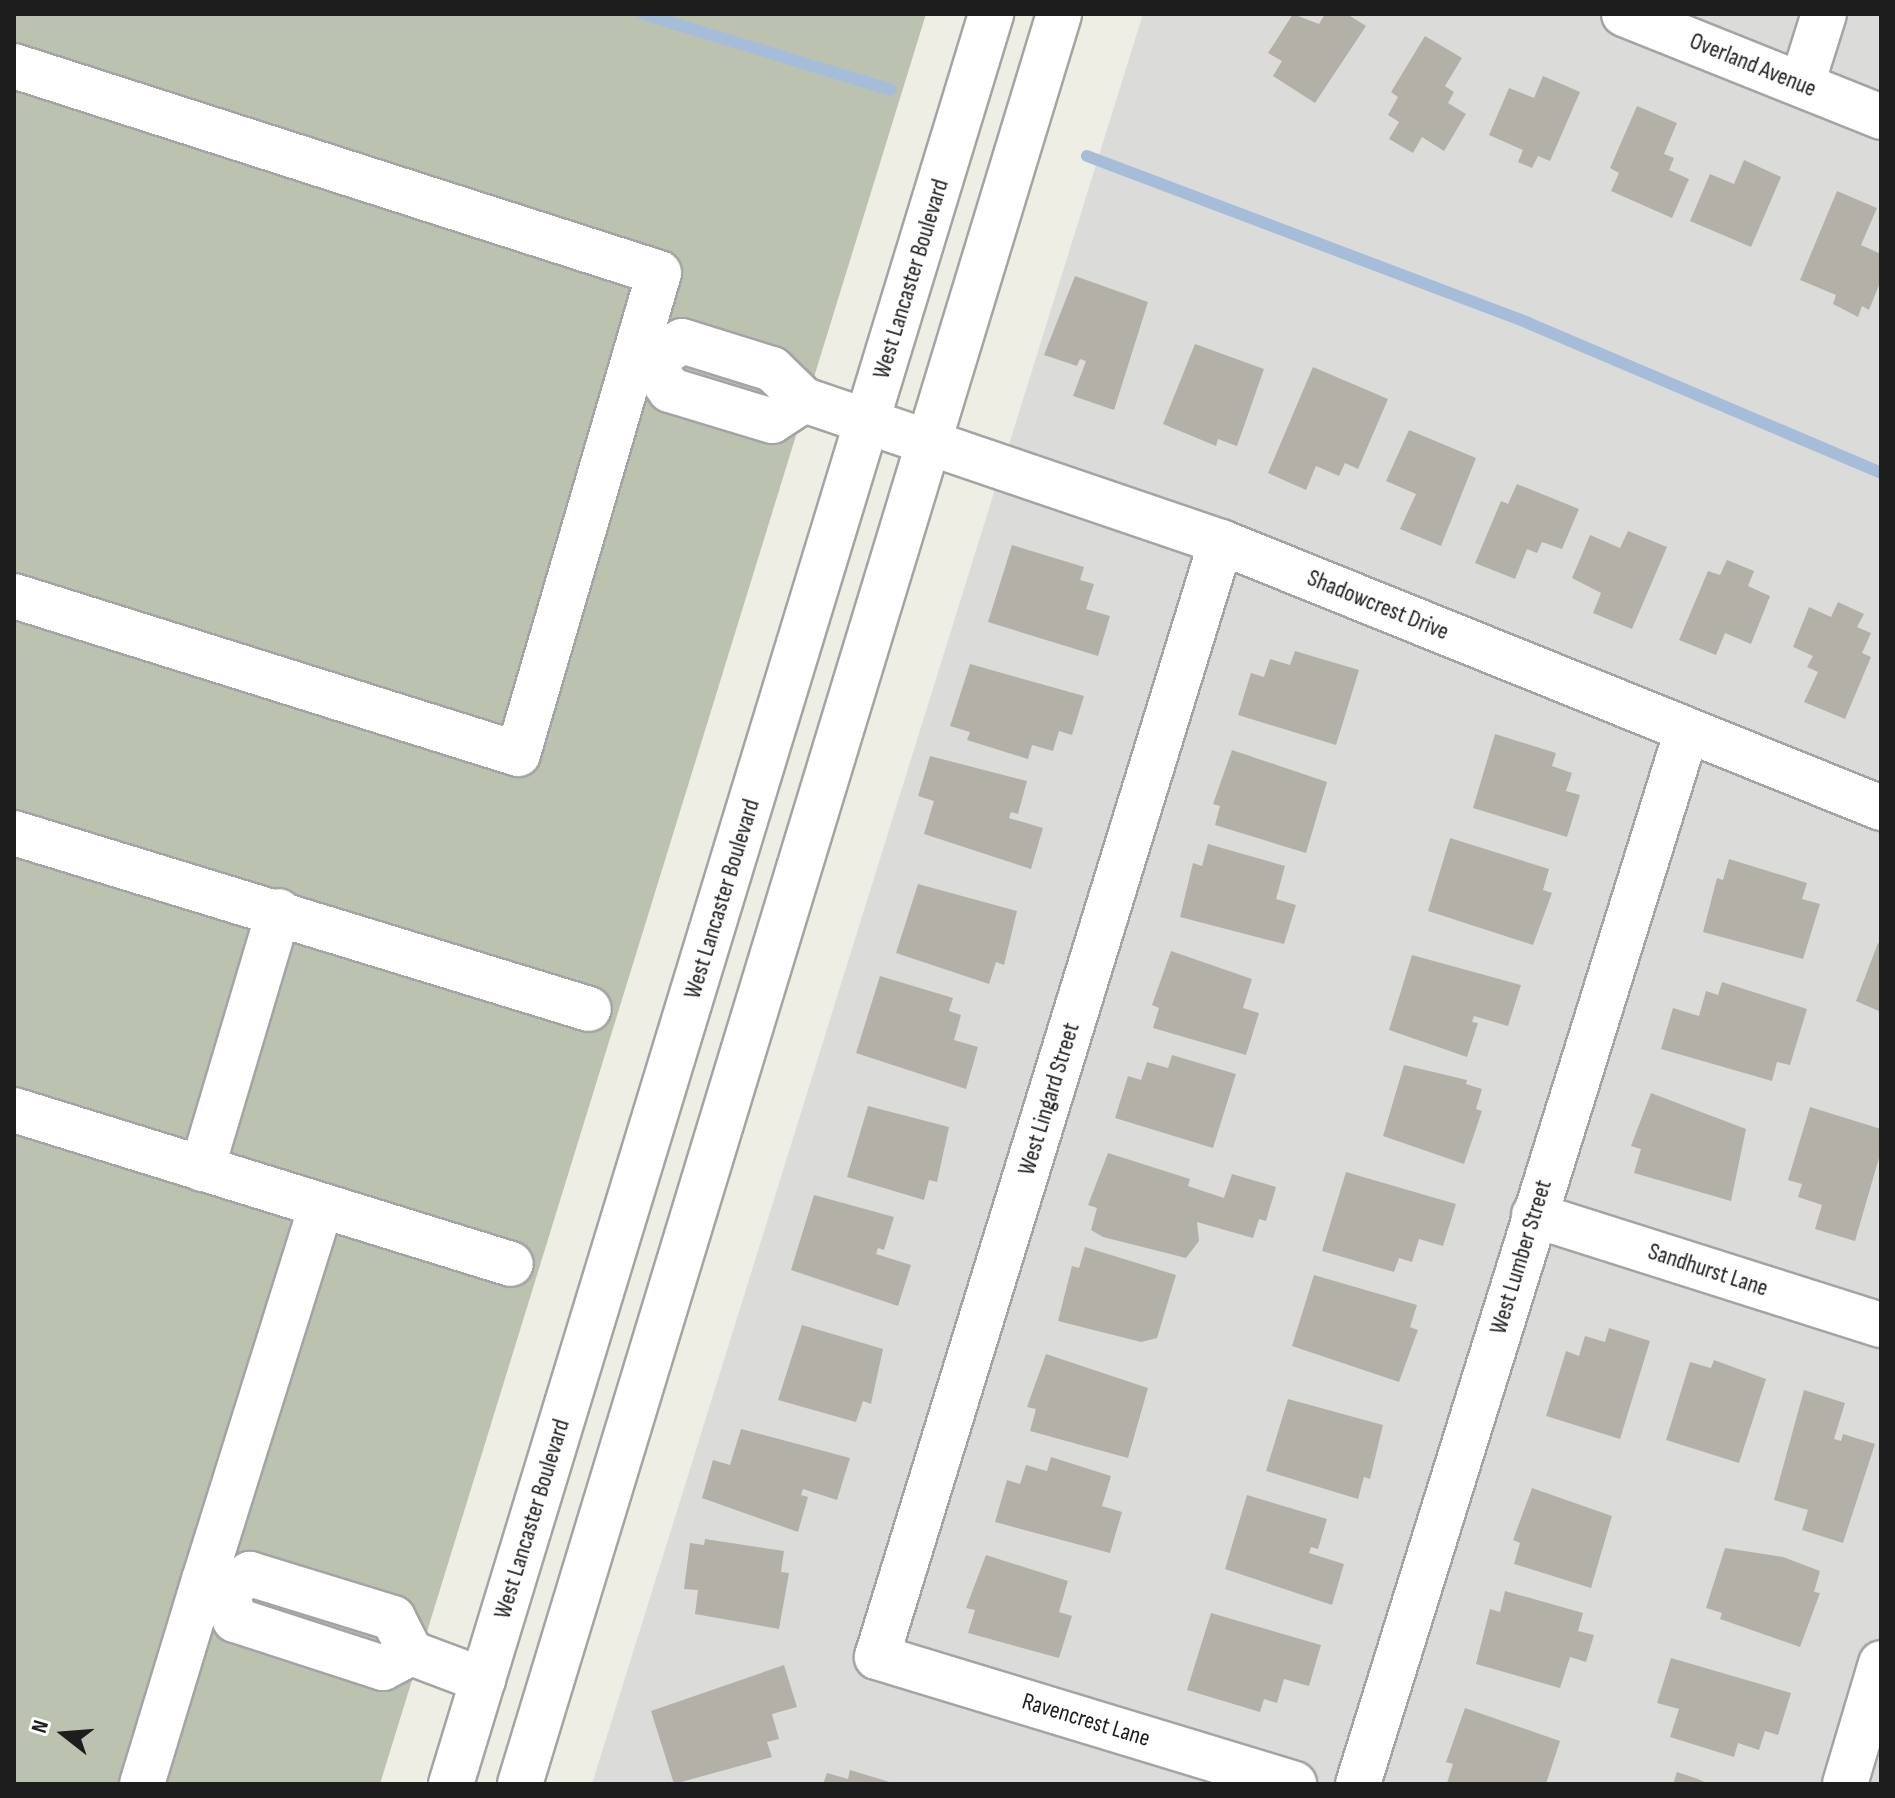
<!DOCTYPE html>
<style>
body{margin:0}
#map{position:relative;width:1895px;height:1798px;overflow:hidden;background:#eeeee4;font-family:"Sofia Sans Condensed",sans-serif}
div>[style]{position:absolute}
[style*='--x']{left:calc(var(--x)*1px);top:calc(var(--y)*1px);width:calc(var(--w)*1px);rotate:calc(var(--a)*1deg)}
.residential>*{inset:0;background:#dbdbda}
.construction>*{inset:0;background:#bcc2b0}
.stream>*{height:12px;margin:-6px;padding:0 6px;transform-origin:6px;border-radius:6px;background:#a6bdd9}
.building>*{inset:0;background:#b3b1a7}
.roads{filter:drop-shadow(2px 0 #a4a4a4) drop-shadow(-2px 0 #a4a4a4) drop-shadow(0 2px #a4a4a4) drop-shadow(0 -2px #a4a4a4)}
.minor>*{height:44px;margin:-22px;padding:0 22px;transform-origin:22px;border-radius:22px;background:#fff}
span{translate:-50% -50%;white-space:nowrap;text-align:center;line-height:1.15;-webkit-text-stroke:8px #fff;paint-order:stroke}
.street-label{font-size:24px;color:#1d1d1d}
.frame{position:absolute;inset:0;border:16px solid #1d1d1d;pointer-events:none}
.north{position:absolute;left:24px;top:1694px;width:80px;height:80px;-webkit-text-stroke:6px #fff;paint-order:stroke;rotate:287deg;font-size:22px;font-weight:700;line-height:32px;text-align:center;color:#1d1d1d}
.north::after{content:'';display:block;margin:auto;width:28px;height:36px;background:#1d1d1d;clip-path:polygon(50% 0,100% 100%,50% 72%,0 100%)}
</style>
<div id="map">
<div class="residential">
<div style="clip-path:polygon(1143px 14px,1881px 14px,1881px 1784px,592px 1784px)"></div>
</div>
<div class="construction">
<div style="clip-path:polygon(14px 14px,926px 14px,380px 1784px,14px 1784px)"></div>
</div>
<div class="stream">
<div style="--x:643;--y:14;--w:259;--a:17"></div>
<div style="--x:1087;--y:156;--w:472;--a:20.7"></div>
<div style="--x:1528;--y:323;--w:384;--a:23"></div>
</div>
<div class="building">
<div style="clip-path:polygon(1293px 14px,1319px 24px,1325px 14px,1347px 14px,1366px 26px,1315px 103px,1273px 76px,1282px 61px,1268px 53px)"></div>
<div style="clip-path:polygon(1425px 36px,1462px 58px,1445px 86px,1454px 92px,1448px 103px,1466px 114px,1444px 151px,1422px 137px,1413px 153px,1389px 139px,1399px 122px,1388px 115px,1398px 97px,1391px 92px)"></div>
<div style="clip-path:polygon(1543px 76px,1580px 92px,1550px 161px,1538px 156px,1532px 168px,1518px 162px,1523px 150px,1489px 135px,1509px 88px,1534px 98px)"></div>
<div style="clip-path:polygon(1637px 106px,1677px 123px,1664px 154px,1674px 158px,1669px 170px,1689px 179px,1672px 218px,1611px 191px,1619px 173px,1610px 168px)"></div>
<div style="clip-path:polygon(1744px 160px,1781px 177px,1751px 247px,1690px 221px,1710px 174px,1734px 184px)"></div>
<div style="clip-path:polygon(1837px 191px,1877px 208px,1861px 245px,1881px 254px,1881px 280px,1869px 310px,1862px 306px,1858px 317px,1833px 304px,1836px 295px,1800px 280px)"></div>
<div style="clip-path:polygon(1075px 276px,1148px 302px,1114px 410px,1073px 396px,1086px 361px,1080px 359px,1077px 366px,1044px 355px)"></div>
<div style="clip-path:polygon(1195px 344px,1264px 369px,1237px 446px,1218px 439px,1216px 446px,1163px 424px)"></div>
<div style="clip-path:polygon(1313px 367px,1388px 399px,1358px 469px,1345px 463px,1339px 476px,1316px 466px,1306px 490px,1268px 473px)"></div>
<div style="clip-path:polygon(1409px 430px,1476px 458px,1441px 546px,1400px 529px,1416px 494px,1386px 481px)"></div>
<div style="clip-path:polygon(1517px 484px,1579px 509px,1562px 549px,1542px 542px,1537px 553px,1527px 549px,1515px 579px,1475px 563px,1501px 501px,1508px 504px)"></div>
<div style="clip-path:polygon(1628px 531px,1667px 547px,1632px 629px,1593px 613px,1601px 593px,1572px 578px,1590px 535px,1620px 548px)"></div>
<div style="clip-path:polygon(1012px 545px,1084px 567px,1080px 580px,1094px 584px,1086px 609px,1110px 616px,1098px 656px,988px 622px)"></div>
<div style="clip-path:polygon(1727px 560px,1754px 571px,1748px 586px,1770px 596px,1751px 644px,1725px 633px,1716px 655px,1679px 640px,1708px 571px,1720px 575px)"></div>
<div style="clip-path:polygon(1838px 602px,1864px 614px,1857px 627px,1871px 633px,1862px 653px,1871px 657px,1845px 719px,1804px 702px,1818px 672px,1807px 667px,1813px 656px,1793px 647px,1809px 607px,1831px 617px)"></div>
<div style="clip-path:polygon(1295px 651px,1359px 670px,1336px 745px,1238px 715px,1251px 673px,1264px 677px,1270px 659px,1290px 665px)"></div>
<div style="clip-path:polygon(970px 664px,1084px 696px,1072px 735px,1059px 731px,1053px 751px,1032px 745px,1028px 759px,967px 740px,970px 732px,950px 726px)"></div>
<div style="clip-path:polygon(1495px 734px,1556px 753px,1552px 766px,1572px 773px,1566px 791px,1580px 795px,1567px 837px,1473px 808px)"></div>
<div style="clip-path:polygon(1232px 750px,1327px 782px,1306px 853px,1215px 825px,1220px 806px,1213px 804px)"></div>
<div style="clip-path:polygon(930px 756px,1027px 781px,1018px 814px,1011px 812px,1009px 818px,1043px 828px,1031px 869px,924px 834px,934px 801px,918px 796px)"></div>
<div style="clip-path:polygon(1450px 838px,1549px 869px,1543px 890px,1552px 893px,1533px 945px,1428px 911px)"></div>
<div style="clip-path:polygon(1208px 844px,1285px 866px,1276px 899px,1296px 905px,1284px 944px,1180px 917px,1193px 863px,1202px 866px)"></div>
<div style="clip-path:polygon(1729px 859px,1807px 883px,1802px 899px,1820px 904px,1803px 959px,1703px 932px,1717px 878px,1723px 880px)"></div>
<div style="clip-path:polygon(918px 884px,1017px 911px,1004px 965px,996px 962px,989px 984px,896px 953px)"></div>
<div style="clip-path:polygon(1878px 943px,1881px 945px,1881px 1012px,1856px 1001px)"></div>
<div style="clip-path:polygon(1171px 951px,1252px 979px,1243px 1008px,1259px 1013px,1246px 1055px,1153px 1028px,1159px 1008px,1152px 1005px)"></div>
<div style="clip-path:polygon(1412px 955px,1521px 985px,1508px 1026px,1474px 1016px,1472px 1022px,1478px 1023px,1467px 1057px,1389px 1030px)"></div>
<div style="clip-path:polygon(880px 976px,953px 998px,949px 1011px,961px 1015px,954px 1040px,978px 1047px,966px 1089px,856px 1053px)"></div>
<div style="clip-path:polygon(1722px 982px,1807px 1009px,1790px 1065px,1777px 1062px,1772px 1081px,1661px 1049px,1673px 1008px,1699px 1016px,1706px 991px,1718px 995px)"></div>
<div style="clip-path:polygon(1172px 1055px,1236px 1074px,1213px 1148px,1115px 1118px,1128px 1076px,1141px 1080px,1147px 1062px,1168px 1068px)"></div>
<div style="clip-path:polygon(1404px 1065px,1467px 1080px,1466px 1084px,1482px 1089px,1476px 1109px,1482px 1111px,1464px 1164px,1383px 1136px)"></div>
<div style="clip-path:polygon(1651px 1093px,1746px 1129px,1731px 1201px,1634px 1173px,1641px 1149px,1631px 1146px)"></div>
<div style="clip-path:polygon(868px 1106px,949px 1127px,937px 1182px,929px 1180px,924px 1200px,847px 1177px)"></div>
<div style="clip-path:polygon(1810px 1107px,1881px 1129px,1881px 1151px,1855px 1241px,1815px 1229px,1822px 1205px,1798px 1197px,1802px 1184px,1788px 1180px)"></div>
<div style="clip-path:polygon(1108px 1153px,1190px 1179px,1188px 1186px,1224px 1198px,1232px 1174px,1276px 1187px,1266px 1221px,1259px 1219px,1253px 1238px,1197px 1222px,1199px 1241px,1186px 1258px,1103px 1237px,1091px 1230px,1097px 1208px,1088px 1205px)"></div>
<div style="clip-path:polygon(1346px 1172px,1456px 1204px,1443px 1246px,1419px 1239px,1412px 1262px,1399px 1258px,1394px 1272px,1322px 1251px)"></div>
<div style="clip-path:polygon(814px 1195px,894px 1217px,884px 1250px,878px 1248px,876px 1254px,911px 1265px,898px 1306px,791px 1270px)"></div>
<div style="clip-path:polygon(1085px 1247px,1176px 1275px,1157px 1338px,1141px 1342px,1058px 1321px,1072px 1266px,1079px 1268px)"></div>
<div style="clip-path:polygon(1314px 1275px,1417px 1305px,1410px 1327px,1418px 1330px,1399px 1382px,1292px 1346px)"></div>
<div style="clip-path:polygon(802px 1325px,883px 1349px,871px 1404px,863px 1401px,856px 1422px,778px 1400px)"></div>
<div style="clip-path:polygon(1609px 1328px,1650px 1341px,1620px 1439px,1546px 1416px,1566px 1351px,1579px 1356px,1585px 1336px,1605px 1342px)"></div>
<div style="clip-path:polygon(1046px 1354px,1148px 1388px,1128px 1458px,1030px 1431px,1036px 1409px,1027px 1407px)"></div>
<div style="clip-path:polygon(1714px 1360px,1766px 1379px,1739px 1463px,1666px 1440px,1690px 1362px,1711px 1368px)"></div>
<div style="clip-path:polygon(1804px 1390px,1845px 1403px,1834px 1439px,1841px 1441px,1843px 1434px,1875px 1444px,1843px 1543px,1802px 1530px,1808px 1510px,1774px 1500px)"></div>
<div style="clip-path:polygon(1288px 1399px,1383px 1425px,1370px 1479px,1364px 1477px,1358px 1499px,1266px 1471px)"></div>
<div style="clip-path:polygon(741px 1429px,850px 1458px,837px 1500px,803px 1489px,801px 1495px,808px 1497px,798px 1532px,702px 1498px,713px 1460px,730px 1465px)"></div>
<div style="clip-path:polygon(1051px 1457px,1111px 1476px,1102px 1506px,1122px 1512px,1110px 1553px,995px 1522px,1007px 1480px,1020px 1484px,1026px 1465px,1047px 1471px)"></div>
<div style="clip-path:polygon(1532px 1488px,1612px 1516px,1591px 1588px,1514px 1564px,1520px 1543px,1513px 1540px)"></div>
<div style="clip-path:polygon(1247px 1495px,1327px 1519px,1318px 1549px,1311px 1547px,1309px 1553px,1344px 1564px,1332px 1605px,1225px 1569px)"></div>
<div style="clip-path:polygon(705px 1539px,784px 1551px,781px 1572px,789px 1573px,779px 1629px,695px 1614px,698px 1590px,684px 1589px,690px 1543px,704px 1545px)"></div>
<div style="clip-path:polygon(1725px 1548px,1783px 1557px,1820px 1571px,1814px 1592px,1820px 1593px,1800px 1647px,1720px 1619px,1722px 1613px,1706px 1608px)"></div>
<div style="clip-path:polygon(986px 1555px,1068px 1581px,1059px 1612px,1072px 1616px,1059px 1658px,968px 1633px,975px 1610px,966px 1608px)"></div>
<div style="clip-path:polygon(1505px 1591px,1583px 1613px,1578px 1631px,1594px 1635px,1586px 1662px,1570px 1657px,1560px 1688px,1476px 1664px,1490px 1609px,1500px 1612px)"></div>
<div style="clip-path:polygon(1211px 1613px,1321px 1645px,1309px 1686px,1284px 1679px,1277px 1703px,1264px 1699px,1260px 1712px,1187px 1690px)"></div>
<div style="clip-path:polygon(1671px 1658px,1791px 1693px,1778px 1735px,1765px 1731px,1759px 1750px,1738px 1743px,1734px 1757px,1670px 1737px,1679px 1709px,1657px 1703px)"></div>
<div style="clip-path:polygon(784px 1665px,797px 1707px,772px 1714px,779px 1739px,767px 1742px,772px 1757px,674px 1784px,651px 1711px)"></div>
<div style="clip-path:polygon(1465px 1708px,1560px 1741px,1546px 1784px,1447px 1783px,1453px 1764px,1446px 1762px)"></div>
<div style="clip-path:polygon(850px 1770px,893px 1783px,893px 1784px,823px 1784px,827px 1773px,848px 1779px)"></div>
<div style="clip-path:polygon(1677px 1772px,1698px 1779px,1708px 1784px,1673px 1784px)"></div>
</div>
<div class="roads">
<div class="minor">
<div style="--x:1624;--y:14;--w:277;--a:21.8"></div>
<div style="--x:14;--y:66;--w:677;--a:17.79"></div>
<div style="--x:659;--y:273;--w:501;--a:106.34"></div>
<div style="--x:518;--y:754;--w:528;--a:-162.59"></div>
<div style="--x:1802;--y:84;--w:73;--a:-72.6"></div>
<div style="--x:804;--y:400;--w:38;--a:147"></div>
<div style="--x:772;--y:421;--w:107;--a:-163.1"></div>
<div style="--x:670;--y:390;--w:34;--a:-126"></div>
<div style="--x:650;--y:362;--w:38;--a:-33"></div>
<div style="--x:682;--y:341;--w:94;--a:17.3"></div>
<div style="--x:772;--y:369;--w:45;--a:44.1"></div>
<div style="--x:804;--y:400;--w:441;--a:18.8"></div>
<div style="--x:1221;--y:542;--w:712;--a:21.95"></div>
<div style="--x:1221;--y:542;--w:1167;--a:107.15"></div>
<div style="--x:877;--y:1657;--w:436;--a:16.9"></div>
<div style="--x:14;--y:833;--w:601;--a:17.02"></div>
<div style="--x:14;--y:1110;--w:520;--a:17.22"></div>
<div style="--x:202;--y:1169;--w:269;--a:-73.4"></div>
<div style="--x:1534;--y:1215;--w:364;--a:17.6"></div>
<div style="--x:226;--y:1590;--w:24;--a:-156"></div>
<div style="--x:204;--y:1580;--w:391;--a:-72.6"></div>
<div style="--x:411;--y:1653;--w:32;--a:152"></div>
<div style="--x:383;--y:1668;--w:156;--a:-162"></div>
<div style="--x:235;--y:1620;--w:31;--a:-107"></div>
<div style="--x:226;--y:1590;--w:29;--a:-34"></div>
<div style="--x:250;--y:1574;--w:150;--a:17.1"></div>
<div style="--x:393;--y:1618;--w:39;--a:63"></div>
<div style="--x:411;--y:1653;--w:77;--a:20.6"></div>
<div style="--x:142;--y:1784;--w:213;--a:-73.1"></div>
<div style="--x:451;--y:1784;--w:1851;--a:-73.03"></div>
<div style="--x:520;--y:1784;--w:1850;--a:-73.06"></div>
<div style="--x:1358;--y:1784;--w:1104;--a:-72.66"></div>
<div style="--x:1845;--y:1784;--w:126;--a:-73.4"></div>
</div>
</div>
<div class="street-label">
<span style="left:1753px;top:65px;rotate:22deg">Overland Avenue</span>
<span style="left:911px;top:279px;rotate:-73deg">West Lancaster Boulevard</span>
<span style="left:1378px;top:605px;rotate:22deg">Shadowcrest Drive</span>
<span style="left:722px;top:899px;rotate:-73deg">West Lancaster Boulevard</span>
<span style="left:1049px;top:1099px;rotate:-73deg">West Lingard Street</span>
<span style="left:1521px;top:1257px;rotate:-73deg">West Lumber Street</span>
<span style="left:1708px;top:1270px;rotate:18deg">Sandhurst Lane</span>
<span style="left:532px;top:1519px;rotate:-73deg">West Lancaster Boulevard</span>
<span style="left:1086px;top:1720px;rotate:17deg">Ravencrest Lane</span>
</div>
<div class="frame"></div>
<div class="north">N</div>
</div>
